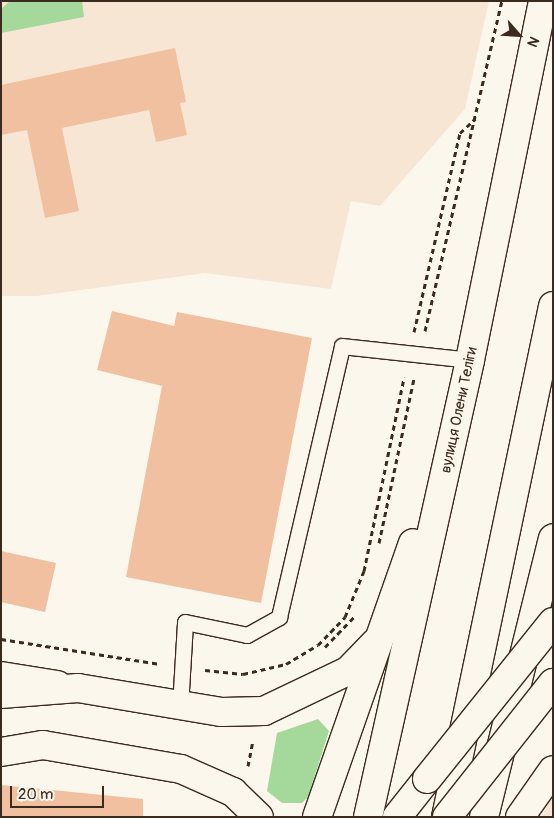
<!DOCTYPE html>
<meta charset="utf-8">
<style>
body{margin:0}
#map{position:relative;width:554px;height:818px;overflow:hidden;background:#fbf7ec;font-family:Pangolin,sans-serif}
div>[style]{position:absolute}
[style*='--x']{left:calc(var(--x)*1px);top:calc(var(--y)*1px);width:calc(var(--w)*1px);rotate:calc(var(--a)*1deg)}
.built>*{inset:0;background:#f8e6d5}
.green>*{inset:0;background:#a5d99b}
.building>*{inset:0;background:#f0c0a0}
.path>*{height:3px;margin-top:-1.5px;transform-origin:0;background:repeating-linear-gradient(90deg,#3b2a1e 0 5px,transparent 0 9px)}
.roads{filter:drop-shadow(1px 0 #3b2a1e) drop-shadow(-1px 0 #3b2a1e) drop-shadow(0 1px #3b2a1e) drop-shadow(0 -1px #3b2a1e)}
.lane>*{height:15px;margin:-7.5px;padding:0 7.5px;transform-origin:7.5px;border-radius:7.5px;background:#fbf7ec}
.street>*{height:28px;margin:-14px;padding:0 14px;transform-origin:14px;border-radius:14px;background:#fbf7ec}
.primary>*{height:28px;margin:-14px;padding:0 14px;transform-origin:14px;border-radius:14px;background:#fbf7ec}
.bridges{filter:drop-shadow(1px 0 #3b2a1e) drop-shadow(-1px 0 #3b2a1e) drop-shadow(0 1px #3b2a1e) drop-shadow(0 -1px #3b2a1e)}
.primary-bridge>*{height:28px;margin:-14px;padding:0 14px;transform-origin:14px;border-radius:14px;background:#fbf7ec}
span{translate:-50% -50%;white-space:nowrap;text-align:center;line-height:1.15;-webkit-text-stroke:4px #fbf7ec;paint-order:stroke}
.street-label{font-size:15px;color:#3b2a1e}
.frame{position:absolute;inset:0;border:2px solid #3b2a1e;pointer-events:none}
.north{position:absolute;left:494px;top:10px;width:50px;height:50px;-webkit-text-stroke:4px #fbf7ec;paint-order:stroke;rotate:116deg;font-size:14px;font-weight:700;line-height:20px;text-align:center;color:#3b2a1e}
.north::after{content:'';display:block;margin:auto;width:18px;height:22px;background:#3b2a1e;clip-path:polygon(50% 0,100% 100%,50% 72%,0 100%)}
.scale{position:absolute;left:10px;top:786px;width:94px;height:22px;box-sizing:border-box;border:2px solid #3b2a1e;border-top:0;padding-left:6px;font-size:15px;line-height:18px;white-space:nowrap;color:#3b2a1e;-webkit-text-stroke:4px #fbf7ec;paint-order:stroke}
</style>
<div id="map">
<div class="built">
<div style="clip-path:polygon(1px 1px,489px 1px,465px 109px,380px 206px,351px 201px,331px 289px,205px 273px,37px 296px,1px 296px)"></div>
<div style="clip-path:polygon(553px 795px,553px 817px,541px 817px)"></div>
</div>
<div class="green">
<div style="clip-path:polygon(10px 1px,82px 1px,84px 17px,1px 33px,1px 9px)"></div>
<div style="clip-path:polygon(318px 719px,329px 731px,308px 797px,302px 803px,282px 803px,267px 791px,277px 733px)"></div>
</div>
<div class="building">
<div style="clip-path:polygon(175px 48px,186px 102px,180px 103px,187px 135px,156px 142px,149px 110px,62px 128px,79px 211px,45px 218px,27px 130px,1px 135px,1px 85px)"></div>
<div style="clip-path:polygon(112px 311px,174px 326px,177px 312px,312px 338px,261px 603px,126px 577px,162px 386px,97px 370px)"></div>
<div style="clip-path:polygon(1px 551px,56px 563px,45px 612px,1px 602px)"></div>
<div style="clip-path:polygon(1px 785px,143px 799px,143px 817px,1px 817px)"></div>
</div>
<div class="path">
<div style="--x:425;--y:331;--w:339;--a:-76.9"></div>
<div style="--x:414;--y:332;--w:204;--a:-77"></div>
<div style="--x:460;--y:133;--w:21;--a:-43"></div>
<div style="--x:379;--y:543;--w:169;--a:-78"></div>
<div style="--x:1;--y:639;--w:161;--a:8.9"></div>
<div style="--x:325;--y:647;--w:42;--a:-46"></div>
<div style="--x:205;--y:670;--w:38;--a:6"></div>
<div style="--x:243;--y:674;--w:44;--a:-13.1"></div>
<div style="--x:286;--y:664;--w:37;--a:-31"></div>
<div style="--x:318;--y:645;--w:39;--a:-46"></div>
<div style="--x:345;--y:617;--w:50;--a:-67.6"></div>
<div style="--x:364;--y:571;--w:198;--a:-78.3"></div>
<div style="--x:248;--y:766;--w:25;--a:-79"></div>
</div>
<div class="roads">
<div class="lane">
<div style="--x:180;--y:707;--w:85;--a:-86.6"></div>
<div style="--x:185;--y:622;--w:63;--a:11.8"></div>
<div style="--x:247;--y:635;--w:37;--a:-29"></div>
<div style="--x:279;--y:617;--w:278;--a:-76.9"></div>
<div style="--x:342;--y:346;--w:129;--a:6.2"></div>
</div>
<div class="street">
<div style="--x:1;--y:676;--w:57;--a:9.1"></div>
</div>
<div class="primary">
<div style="--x:1;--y:694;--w:77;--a:-4.5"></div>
<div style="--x:78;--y:688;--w:146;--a:9.5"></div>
<div style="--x:222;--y:712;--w:42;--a:-1.4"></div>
<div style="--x:264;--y:711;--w:93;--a:-25.5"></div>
<div style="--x:348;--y:671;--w:40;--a:-46"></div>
<div style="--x:1;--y:752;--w:43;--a:-9.5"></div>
<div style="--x:43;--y:745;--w:140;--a:9.9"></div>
<div style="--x:181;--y:769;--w:57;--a:23.9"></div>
<div style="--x:233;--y:792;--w:36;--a:44"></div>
<div style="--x:317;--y:817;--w:290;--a:-70.7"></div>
<div style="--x:368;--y:817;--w:468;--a:-77.4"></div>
<div style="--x:470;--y:360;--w:366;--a:-78.5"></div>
<div style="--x:397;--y:817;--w:48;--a:-51.7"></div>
<div style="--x:446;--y:817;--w:522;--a:-78.17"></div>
<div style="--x:484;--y:817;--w:287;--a:-76.1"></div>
<div style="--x:520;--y:817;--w:57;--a:-54.9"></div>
</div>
</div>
<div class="bridges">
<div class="primary-bridge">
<div style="--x:427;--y:779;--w:201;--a:-51.3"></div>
<div style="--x:447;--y:817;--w:171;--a:-51.7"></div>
</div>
</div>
<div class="street-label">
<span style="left:459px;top:410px;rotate:-78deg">вулиця Олени Теліги</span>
</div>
<div class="frame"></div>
<div class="north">N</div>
<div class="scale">20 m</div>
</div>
